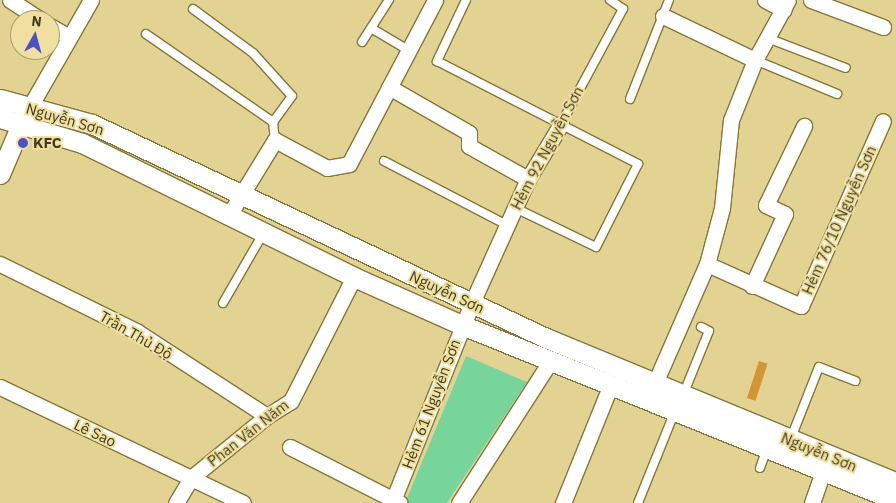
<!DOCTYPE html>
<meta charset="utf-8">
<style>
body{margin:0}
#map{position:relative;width:896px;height:503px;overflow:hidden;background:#e3d393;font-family:"IBM Plex Sans",sans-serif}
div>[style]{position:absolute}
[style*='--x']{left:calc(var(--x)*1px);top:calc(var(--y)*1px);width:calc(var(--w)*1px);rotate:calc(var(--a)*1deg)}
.green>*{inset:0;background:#77d59b}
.building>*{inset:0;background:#d29636;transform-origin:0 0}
.roads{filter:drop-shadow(1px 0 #867638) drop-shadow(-1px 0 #867638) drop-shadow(0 1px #867638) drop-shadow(0 -1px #867638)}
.service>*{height:8px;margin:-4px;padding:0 4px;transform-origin:4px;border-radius:4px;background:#fff}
.minor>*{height:15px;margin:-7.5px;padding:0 7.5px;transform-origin:7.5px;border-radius:7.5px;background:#fff}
.tertiary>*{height:19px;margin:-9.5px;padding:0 9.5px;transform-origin:9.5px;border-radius:9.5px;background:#fff}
.dots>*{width:14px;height:14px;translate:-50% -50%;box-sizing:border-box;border:2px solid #f0e09f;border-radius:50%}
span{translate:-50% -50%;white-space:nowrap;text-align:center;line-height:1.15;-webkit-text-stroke:4px #f0e09f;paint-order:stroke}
.street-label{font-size:15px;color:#413a20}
.poi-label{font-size:15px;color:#413a20;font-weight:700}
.left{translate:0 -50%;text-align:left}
.north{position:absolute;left:10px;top:10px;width:50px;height:50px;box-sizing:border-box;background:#f0e09f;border:1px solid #aa9e6c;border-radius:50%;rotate:7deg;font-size:14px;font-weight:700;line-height:20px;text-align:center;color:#413a20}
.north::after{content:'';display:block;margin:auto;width:18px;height:22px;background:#4b51c7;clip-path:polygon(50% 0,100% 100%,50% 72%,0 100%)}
</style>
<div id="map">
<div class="green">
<div style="clip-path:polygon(466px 356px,527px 382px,447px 503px,405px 503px)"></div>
</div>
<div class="building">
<div style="left:759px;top:361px;width:9px;height:39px;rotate:18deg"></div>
</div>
<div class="roads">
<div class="service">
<div style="--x:466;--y:0;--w:68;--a:115.4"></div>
<div style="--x:437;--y:61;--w:226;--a:27.1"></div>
<div style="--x:638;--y:164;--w:93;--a:116.8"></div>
<div style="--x:596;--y:247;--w:90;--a:-154.3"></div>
<div style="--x:193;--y:9;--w:74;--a:36.3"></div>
<div style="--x:253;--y:53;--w:58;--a:47.8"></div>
<div style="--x:292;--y:96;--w:32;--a:126"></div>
<div style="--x:273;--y:122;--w:18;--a:84"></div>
<div style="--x:371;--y:28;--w:43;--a:30.7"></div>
<div style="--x:146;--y:34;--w:155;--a:34.7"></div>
<div style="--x:770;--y:39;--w:81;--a:20.9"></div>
<div style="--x:362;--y:42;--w:50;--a:-57.3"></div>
<div style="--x:755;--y:60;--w:89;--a:22.5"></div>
<div style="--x:630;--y:99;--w:106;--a:-68.5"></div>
<div style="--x:561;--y:124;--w:131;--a:-61.7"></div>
<div style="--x:623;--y:9;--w:16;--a:-145"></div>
<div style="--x:384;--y:161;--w:139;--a:27.5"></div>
<div style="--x:223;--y:303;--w:82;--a:-60"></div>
<div style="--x:683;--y:395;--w:69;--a:-67.9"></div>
<div style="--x:709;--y:331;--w:9;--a:-153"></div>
<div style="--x:791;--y:438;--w:76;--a:-68.5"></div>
<div style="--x:819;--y:367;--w:39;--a:21"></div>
<div style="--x:760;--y:468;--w:20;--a:-70"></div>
<div style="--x:638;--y:503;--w:99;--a:-68.1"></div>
</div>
<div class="minor">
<div style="--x:10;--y:0;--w:37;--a:33"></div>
<div style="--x:765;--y:0;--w:21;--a:28"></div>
<div style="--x:811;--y:0;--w:77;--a:20.6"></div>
<div style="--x:663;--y:16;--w:102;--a:25.6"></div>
<div style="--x:50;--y:26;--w:20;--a:30"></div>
<div style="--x:389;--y:87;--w:92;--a:29.9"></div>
<div style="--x:469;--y:133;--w:13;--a:90"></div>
<div style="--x:469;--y:146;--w:68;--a:29.2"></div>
<div style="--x:28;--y:110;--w:127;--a:-60.2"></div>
<div style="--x:229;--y:215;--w:88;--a:-58.5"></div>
<div style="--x:275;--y:140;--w:59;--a:28.3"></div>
<div style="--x:327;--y:168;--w:22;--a:-10"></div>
<div style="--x:349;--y:164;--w:185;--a:-62.3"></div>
<div style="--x:0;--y:264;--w:152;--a:26.2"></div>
<div style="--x:136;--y:331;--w:156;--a:33"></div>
<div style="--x:707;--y:264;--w:103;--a:24.1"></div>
<div style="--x:801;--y:306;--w:202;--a:-66.1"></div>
<div style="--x:752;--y:286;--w:79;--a:-65.4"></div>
<div style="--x:785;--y:214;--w:21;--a:-155"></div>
<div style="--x:766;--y:205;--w:88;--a:-64.3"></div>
<div style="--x:655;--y:383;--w:130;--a:-66.4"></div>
<div style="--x:707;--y:264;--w:58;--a:-75"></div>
<div style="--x:722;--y:208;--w:88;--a:-84.2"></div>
<div style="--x:731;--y:120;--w:65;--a:-68.2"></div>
<div style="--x:755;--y:60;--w:68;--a:-61.2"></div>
<div style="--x:0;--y:387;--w:269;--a:25.5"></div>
<div style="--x:290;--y:447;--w:123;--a:27"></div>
<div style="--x:176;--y:503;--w:29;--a:-59"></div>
<div style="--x:191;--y:478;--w:98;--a:-39.2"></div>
<div style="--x:267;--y:416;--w:28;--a:-32"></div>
<div style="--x:291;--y:401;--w:139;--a:-63.1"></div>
<div style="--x:392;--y:503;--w:213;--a:-68.2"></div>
<div style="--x:471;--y:305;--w:138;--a:-65.7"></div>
<div style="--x:528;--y:179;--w:64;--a:-59"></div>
<div style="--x:459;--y:503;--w:168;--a:-57.2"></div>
<div style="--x:563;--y:503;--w:128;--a:-68"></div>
<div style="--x:812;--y:503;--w:46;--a:-70.8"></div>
</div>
<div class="tertiary">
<div style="--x:0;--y:99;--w:95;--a:15.2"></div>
<div style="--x:92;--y:124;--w:502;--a:25.24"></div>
<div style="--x:546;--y:338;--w:378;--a:22.4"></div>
<div style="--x:0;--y:118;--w:86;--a:17"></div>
<div style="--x:82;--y:143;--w:303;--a:26.2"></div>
<div style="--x:354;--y:277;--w:118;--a:24"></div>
<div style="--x:462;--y:325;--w:468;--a:22"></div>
<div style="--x:0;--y:174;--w:64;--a:-67"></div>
</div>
</div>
<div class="dots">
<div style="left:23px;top:143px;background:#4b51c7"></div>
</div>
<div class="street-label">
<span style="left:65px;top:119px;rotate:16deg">Nguyễn Sơn</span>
<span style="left:547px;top:148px;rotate:-62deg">Hẻm 92 Nguyễn Sơn</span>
<span style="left:839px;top:220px;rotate:-66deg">Hẻm 76/10 Nguyễn Sơn</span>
<span style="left:447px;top:292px;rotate:25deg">Nguyễn Sơn</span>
<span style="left:136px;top:335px;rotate:30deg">Trần Thủ Độ</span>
<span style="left:431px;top:404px;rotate:-69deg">Hẻm 61 Nguyễn Sơn</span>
<span style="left:95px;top:433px;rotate:25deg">Lê Sao</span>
<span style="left:248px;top:433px;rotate:-38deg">Phan Văn Năm</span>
<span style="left:819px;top:452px;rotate:22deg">Nguyễn Sơn</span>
</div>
<div class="poi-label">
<span class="left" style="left:33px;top:143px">KFC</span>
</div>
<div class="north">N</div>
</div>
